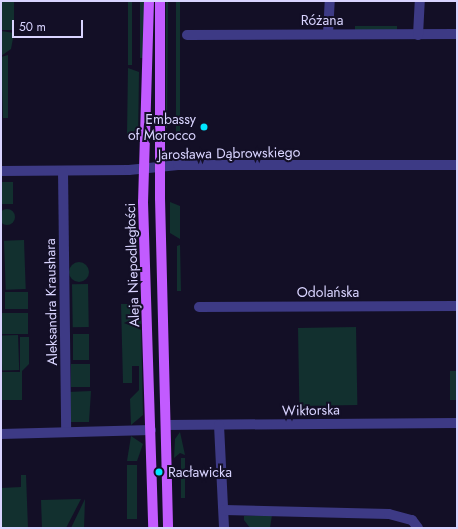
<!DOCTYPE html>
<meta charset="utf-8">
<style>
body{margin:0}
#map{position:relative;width:458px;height:529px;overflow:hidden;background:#130f26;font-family:Jost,sans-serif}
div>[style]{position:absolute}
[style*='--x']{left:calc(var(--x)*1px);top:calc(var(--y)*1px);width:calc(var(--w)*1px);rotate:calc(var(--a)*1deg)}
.green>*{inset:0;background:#12302f;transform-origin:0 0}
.round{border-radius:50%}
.minor>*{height:10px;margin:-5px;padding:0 5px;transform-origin:5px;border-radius:5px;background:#3d3a85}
.major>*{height:10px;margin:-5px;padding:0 5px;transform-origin:5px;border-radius:5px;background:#c25bff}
.dots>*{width:11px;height:11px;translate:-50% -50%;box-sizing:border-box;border:2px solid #130f26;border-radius:50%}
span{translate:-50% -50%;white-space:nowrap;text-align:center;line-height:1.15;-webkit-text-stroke:4px #130f26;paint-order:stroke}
.street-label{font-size:14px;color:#d9d4ff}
.poi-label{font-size:14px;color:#d9d4ff}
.right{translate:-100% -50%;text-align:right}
.left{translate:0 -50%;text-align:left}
.frame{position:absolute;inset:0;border:2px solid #d9d4ff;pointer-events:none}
.scale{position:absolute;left:12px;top:20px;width:71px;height:18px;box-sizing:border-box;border:2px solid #d9d4ff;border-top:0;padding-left:5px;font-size:12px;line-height:14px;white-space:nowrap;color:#d9d4ff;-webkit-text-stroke:3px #130f26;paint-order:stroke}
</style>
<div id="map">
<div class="green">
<div style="left:1px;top:1px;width:13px;height:29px"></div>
<div style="left:128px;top:1px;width:4px;height:64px"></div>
<div style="left:140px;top:1px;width:4px;height:57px"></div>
<div style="clip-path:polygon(166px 1px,168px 1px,167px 128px,166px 128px)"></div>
<div style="left:176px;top:1px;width:4px;height:133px"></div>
<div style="clip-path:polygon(355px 26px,397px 26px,397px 31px,355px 30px)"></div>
<div style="clip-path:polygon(1px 31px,14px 33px,11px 49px,1px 56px)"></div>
<div style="clip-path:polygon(8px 55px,8px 118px,3px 118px,1px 57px)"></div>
<div style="clip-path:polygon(128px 68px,139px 72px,138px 142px,127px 135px)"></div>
<div style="left:13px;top:182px;width:22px;height:12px;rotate:90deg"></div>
<div style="clip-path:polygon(170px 202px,180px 206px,180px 239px,170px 233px)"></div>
<div class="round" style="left:-1px;top:209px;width:16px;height:16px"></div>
<div style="left:24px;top:240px;width:49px;height:20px;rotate:88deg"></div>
<div style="clip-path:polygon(180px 245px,181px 291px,177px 291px,177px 246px)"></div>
<div class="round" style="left:69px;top:262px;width:20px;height:20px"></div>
<div style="left:88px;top:284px;width:43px;height:16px;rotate:89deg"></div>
<div style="left:5px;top:292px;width:23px;height:17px"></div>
<div style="clip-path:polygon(121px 304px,131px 304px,131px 321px,141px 320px,143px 415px,131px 425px,130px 399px,139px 390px,139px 366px,132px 366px,132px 383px,123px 383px)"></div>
<div style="left:1px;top:313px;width:27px;height:21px"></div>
<div style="left:356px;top:327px;width:78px;height:58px;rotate:89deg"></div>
<div style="left:73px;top:334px;width:16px;height:26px"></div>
<div style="left:18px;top:335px;width:35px;height:17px;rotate:88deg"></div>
<div style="clip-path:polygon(20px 337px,29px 337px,29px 364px,22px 371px,22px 400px,1px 400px,1px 372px,20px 372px)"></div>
<div style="left:71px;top:364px;width:19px;height:23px"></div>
<div style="left:450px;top:371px;width:7px;height:29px"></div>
<div style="clip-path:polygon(91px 391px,89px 422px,69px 422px,68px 392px)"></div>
<div style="clip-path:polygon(180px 432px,185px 455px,180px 453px,174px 458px,175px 439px)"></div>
<div style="clip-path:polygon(131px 436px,143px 444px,137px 461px,127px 461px)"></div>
<div style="left:181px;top:458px;width:4px;height:40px"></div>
<div style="left:127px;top:465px;width:10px;height:54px"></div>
<div style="clip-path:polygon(21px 475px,26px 475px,28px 528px,1px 528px,1px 488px,21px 487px)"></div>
<div style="clip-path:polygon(81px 499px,66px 528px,42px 528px,41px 500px)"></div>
<div style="clip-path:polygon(85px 499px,84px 528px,71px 528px)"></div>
<div style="clip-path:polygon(272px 515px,270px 528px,250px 528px,244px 520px,244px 516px)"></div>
</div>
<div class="minor">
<div style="--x:328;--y:34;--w:33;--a:-87"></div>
<div style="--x:187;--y:35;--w:270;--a:-0.2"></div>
<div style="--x:418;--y:35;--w:34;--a:-87"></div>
<div style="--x:1;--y:171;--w:128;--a:-0.4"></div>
<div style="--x:129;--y:170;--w:49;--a:-5.8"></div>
<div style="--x:178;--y:165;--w:279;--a:0"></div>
<div style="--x:63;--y:171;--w:261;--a:89.3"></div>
<div style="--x:199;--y:307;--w:258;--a:-0.2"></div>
<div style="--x:166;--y:425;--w:291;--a:-0.4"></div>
<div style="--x:219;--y:425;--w:103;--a:87.2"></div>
<div style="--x:1;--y:434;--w:150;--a:-1.5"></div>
<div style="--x:224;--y:510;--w:165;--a:1.4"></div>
<div style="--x:389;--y:514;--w:24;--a:15"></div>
<div style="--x:412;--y:520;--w:10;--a:53"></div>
</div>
<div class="major">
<div style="--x:149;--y:1;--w:201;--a:91.7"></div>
<div style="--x:143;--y:202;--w:326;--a:88.2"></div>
<div style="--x:160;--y:1;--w:197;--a:90"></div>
<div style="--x:160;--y:198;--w:330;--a:88.6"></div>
</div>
<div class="dots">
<div style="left:204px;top:127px;background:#00e5ff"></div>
<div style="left:159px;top:472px;background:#00e5ff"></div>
</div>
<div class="street-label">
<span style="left:322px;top:20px">Różana</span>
<span style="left:229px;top:153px;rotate:-1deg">Jarosława Dąbrowskiego</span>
<span style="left:132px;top:265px;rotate:-92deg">Aleja Niepodległości</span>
<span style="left:328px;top:292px">Odolańska</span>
<span style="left:51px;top:302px;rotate:-91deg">Aleksandra Kraushara</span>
<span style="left:311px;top:410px;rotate:-1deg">Wiktorska</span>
</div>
<div class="poi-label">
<span class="right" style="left:196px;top:127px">Embassy<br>of Morocco</span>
<span class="left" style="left:168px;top:472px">Racławicka</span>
</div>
<div class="frame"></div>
<div class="scale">50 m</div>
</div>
